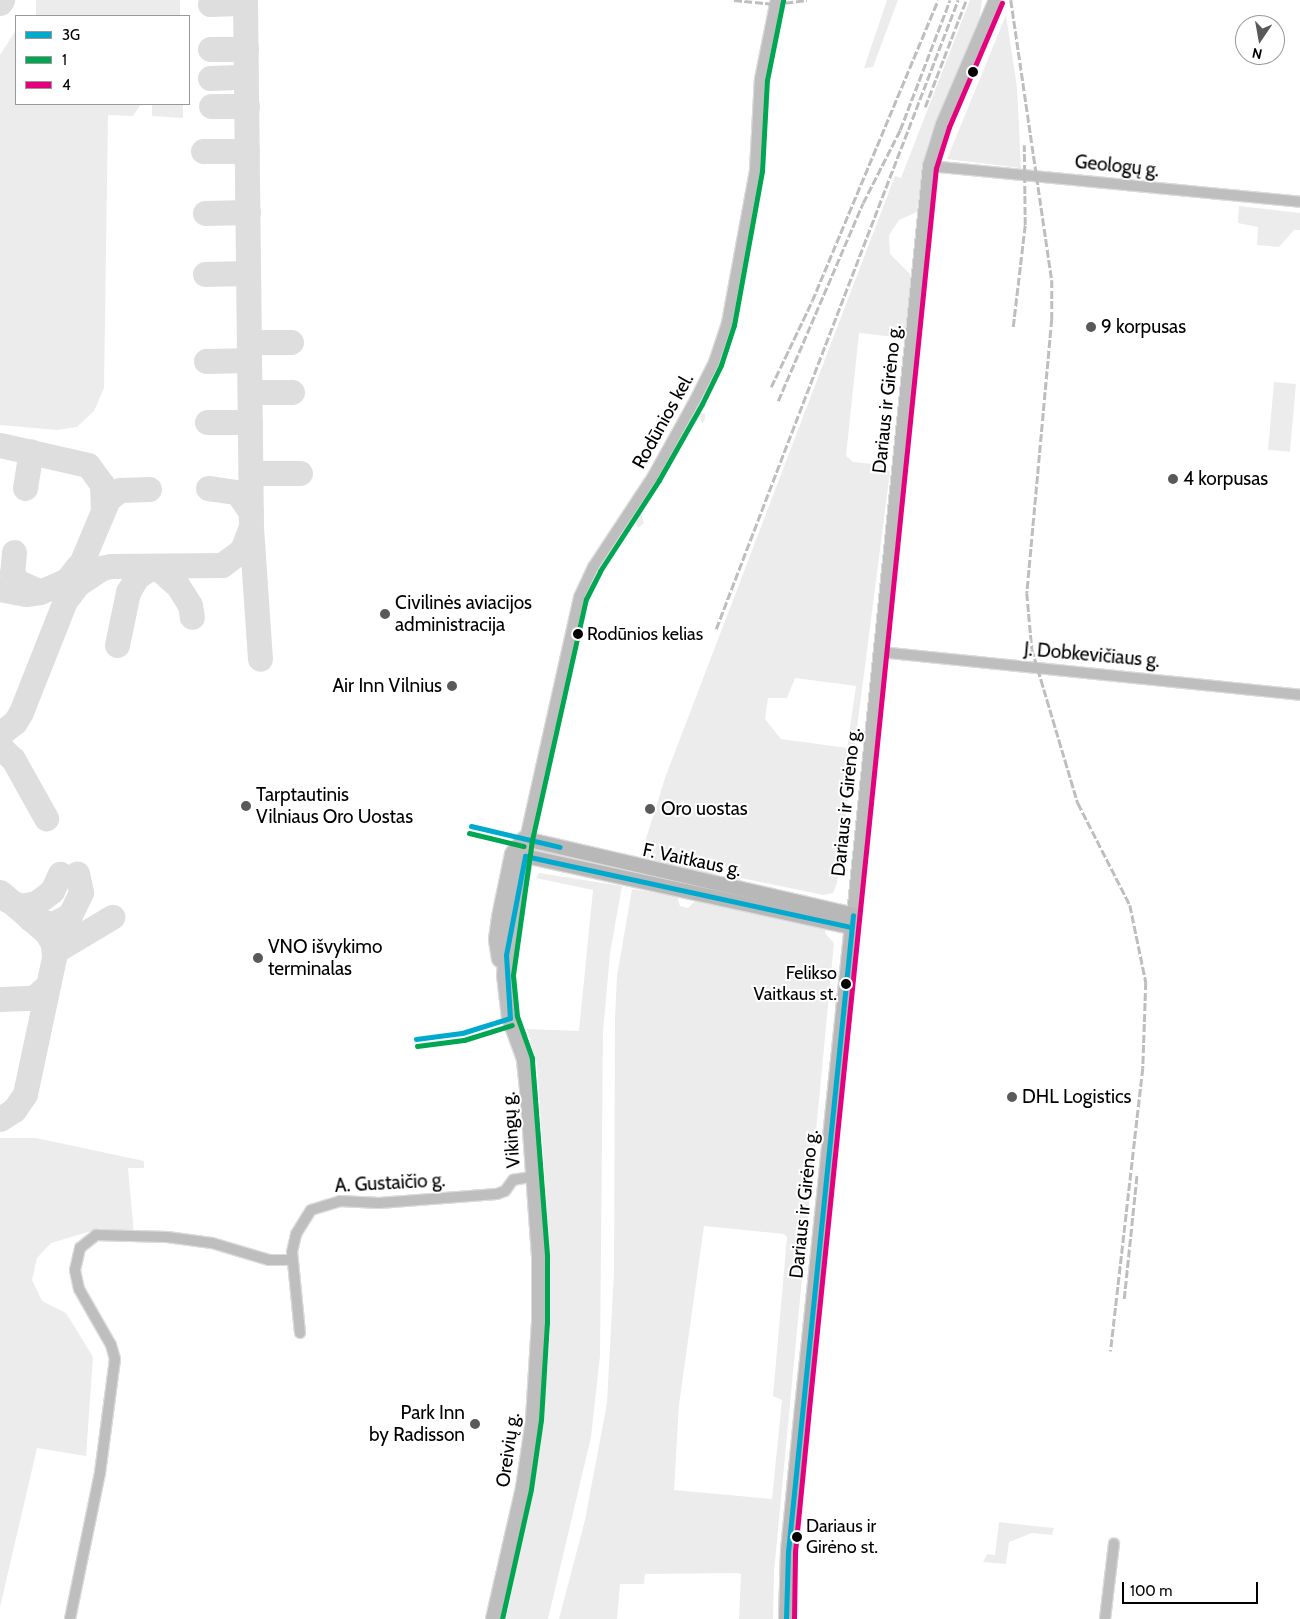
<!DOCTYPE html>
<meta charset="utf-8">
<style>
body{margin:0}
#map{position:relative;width:1300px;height:1619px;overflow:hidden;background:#fff;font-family:Cabin,sans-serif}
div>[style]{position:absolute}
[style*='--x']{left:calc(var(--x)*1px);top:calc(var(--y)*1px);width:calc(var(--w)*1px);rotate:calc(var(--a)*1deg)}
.green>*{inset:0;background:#ececec;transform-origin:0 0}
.taxiway>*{height:25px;margin:-12.5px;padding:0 12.5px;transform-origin:12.5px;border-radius:12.5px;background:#dedede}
.roads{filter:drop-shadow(1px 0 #dbdbdb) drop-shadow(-1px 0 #dbdbdb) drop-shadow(0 1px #dbdbdb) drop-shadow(0 -1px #dbdbdb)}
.minor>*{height:10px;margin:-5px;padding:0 5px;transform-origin:5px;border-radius:5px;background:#bebebe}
.tertiary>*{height:12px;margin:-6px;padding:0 6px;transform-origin:6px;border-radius:6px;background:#bebebe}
.secondary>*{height:14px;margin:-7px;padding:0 7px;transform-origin:7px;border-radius:7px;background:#b8b8b8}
.primary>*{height:16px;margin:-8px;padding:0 8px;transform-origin:8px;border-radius:8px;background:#bebebe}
.rail>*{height:2.5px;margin-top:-1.25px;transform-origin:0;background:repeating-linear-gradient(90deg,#bebebe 0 8px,transparent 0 10.5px)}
.bus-1>*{height:5px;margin:-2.5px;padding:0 2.5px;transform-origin:2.5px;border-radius:2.5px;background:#00a9ce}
.bus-2>*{height:5px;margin:-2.5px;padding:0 2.5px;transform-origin:2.5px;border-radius:2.5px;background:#00a651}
.bus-3>*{height:5px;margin:-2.5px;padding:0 2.5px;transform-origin:2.5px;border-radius:2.5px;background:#e5007d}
.dots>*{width:14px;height:14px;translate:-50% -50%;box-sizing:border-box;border:2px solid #fff;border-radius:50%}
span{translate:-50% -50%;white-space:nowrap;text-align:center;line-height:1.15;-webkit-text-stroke:4px #fff;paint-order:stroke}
.bus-label{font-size:18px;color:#000}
.left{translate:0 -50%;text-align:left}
.right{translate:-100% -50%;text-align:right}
.street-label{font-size:19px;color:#000}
.poi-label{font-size:19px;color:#000}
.legend{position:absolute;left:15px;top:15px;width:175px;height:90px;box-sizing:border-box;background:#fff;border:1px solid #999;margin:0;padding:6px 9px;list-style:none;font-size:15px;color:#000}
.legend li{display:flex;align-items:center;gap:10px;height:25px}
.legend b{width:25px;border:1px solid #999}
.north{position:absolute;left:1235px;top:15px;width:50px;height:50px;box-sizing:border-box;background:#fff;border:1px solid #999;border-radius:50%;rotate:192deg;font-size:14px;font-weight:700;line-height:20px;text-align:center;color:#000}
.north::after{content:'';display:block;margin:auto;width:18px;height:22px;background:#595959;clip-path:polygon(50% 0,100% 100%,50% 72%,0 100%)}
.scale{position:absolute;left:1122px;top:1582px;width:136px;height:22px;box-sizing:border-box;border:2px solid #000;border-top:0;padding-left:6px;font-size:15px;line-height:18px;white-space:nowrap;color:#000;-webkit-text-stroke:4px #fff;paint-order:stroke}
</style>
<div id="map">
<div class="green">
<div style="left:36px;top:0;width:144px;height:19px"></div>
<div style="clip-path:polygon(887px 0,898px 0,873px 67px,864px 68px)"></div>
<div style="clip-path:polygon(evenodd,970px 0,982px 0,979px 20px,929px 140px,922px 169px,917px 212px,899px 220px,889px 235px,890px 254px,910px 274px,912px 281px,905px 338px,859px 333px,846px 456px,853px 462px,883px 465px,890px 472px,837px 883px,833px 893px,823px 895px,741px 878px,739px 883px,728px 879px,726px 866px,716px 864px,714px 876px,640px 858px,665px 778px,895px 176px,901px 178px,970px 0,795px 678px,856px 686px,847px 748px,781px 739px,765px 719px,768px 698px,787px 698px,795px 678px)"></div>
<div style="clip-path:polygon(1006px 15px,1017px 87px,1021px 168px,947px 159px)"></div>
<div style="clip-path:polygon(16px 30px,16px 104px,141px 104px,133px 116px,108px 115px,104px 388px,94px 411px,77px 427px,57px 430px,0 425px,0 55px)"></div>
<div style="clip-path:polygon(152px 104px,183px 104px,183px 118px,152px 116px)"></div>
<div style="clip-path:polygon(1239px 206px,1300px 213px,1300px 230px,1294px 230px,1279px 247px,1257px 245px,1258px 227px,1238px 223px)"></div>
<div style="left:1274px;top:382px;width:22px;height:68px;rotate:5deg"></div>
<div style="clip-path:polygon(699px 412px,705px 414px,705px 419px,702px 424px,700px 417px,697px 418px,641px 514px,644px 523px,638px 528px,633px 517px,658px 481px,693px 414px)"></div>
<div style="clip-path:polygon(539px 873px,622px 886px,610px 953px,603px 1032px,600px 1356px,591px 1437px,548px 1619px,506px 1619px,540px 1450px,550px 1338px,549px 1239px,537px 1065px,527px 1029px,579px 1031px,593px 890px,536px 878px)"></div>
<div style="clip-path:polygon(evenodd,632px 889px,677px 896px,680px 906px,688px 908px,697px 899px,826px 927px,825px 933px,834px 943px,774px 1572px,773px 1619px,739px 1619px,741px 1574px,736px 1573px,645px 1574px,644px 1584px,620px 1584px,617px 1619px,559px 1619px,585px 1520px,607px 1403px,614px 1271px,615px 1018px,617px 976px,632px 889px,704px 1226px,784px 1234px,787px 1237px,773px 1396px,782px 1400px,772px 1499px,674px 1490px,679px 1405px,704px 1226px)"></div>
<div style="clip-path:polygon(0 1138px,36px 1138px,144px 1161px,144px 1168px,128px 1168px,134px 1234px,88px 1232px,51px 1243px,37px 1258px,32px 1280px,42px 1301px,66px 1313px,93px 1357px,86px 1456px,37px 1448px,0 1607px)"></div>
<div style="clip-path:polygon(999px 1522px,1043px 1527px,1054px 1528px,1052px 1535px,1032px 1533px,1009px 1542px,1006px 1564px,983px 1562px,987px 1554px,995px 1555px)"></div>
</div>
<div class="taxiway">
<div style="--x:245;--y:0;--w:527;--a:89.35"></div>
<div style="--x:251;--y:527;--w:132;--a:86.1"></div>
<div style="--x:0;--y:3;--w:4;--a:-56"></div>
<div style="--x:210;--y:4;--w:35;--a:-2"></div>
<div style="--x:210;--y:49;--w:36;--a:0"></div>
<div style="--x:210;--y:78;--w:36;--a:-2"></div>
<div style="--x:211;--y:106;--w:36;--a:0"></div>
<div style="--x:203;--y:151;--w:44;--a:0"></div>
<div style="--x:205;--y:213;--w:43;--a:-1.3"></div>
<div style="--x:205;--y:274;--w:43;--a:-1.3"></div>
<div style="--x:249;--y:342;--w:42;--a:0"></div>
<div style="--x:206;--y:361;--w:43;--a:-1.3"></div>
<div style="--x:250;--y:392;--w:42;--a:0"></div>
<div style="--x:207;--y:422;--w:43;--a:0"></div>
<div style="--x:0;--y:445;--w:90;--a:12.8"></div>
<div style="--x:88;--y:465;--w:24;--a:54"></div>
<div style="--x:102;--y:484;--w:23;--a:88"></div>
<div style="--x:251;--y:473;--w:49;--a:0"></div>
<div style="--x:25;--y:488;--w:37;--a:-81"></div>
<div style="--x:208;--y:488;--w:29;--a:8"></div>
<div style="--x:237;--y:492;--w:25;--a:56"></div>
<div style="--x:14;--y:552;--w:21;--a:95"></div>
<div style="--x:12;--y:573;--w:11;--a:56"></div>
<div style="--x:18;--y:582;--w:23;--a:23"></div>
<div style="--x:0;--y:589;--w:26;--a:11"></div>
<div style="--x:26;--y:594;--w:14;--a:-8"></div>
<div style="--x:40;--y:592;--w:30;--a:-24"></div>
<div style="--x:67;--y:580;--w:18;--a:-52"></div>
<div style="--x:69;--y:592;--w:101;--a:-67.2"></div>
<div style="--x:108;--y:499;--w:15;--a:-37"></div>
<div style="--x:120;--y:490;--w:29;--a:-2"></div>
<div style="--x:117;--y:645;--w:54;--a:-78.3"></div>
<div style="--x:128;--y:592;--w:17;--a:-59"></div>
<div style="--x:137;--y:577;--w:14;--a:-34"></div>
<div style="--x:149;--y:569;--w:10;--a:0"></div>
<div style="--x:159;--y:569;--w:25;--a:42"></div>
<div style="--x:178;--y:586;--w:22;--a:58"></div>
<div style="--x:190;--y:605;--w:12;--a:81"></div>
<div style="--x:0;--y:734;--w:19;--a:-39"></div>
<div style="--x:15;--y:722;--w:12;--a:-59"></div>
<div style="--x:21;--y:712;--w:119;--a:-68.4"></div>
<div style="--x:65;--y:601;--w:21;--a:-53"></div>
<div style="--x:78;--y:584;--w:29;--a:-34"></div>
<div style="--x:102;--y:568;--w:9;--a:-13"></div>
<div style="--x:111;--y:566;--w:111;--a:-0.5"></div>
<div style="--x:222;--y:565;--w:25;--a:-37"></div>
<div style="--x:242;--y:550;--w:25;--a:-69"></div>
<div style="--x:0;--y:747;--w:18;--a:43"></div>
<div style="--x:13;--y:759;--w:68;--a:60.8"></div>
<div style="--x:0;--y:892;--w:72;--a:41"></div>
<div style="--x:54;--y:939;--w:19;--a:3"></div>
<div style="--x:7;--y:900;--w:15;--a:23"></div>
<div style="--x:21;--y:906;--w:15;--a:-11"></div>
<div style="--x:36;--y:903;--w:20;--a:-37"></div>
<div style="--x:52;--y:891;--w:19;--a:-65"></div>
<div style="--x:30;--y:919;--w:24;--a:12"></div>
<div style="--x:53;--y:924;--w:19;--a:-28"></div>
<div style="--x:70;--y:915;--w:25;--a:-64"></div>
<div style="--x:81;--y:892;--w:19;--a:-102"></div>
<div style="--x:60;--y:948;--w:61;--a:-30.8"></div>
<div style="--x:0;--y:999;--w:34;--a:-2"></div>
<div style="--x:34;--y:998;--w:19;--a:-43"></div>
<div style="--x:0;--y:1119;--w:17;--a:-33"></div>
<div style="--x:14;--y:1110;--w:19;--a:-55"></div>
<div style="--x:25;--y:1094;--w:140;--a:-78"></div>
<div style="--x:54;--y:957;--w:13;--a:-94"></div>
<div style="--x:53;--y:944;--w:13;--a:-119"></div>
</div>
<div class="roads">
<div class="minor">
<div style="--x:929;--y:166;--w:373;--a:5.5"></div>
<div style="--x:880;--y:652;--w:422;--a:5.8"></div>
<div style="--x:525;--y:839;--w:248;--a:-77.4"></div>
<div style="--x:579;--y:597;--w:33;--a:-65"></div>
<div style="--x:593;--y:567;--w:109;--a:-56.6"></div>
<div style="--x:653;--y:476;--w:87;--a:-61.1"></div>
<div style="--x:695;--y:400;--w:42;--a:-63.4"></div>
<div style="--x:714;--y:362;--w:41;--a:-71.6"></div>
<div style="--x:727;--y:323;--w:156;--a:-79.6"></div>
<div style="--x:755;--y:170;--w:91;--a:-86.9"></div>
<div style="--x:760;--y:79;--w:81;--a:-78.6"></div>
<div style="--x:300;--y:1333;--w:81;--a:-95.6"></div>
<div style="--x:292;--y:1252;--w:18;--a:-77"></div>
<div style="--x:296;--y:1234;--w:28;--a:-58"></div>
<div style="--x:311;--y:1210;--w:30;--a:-17"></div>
<div style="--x:340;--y:1201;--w:39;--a:3"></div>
<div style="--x:379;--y:1203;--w:118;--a:-4.4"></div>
<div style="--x:497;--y:1194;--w:9;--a:-21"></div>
<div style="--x:505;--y:1191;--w:14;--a:-54"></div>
<div style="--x:513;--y:1180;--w:22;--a:-10"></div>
<div style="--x:70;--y:1619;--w:149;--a:-78.4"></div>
<div style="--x:100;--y:1473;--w:115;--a:-82.5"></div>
<div style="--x:115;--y:1359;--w:15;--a:-106"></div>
<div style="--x:111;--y:1345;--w:64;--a:-119.7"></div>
<div style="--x:79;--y:1289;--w:19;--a:-102"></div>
<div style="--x:75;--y:1270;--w:23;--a:-77"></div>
<div style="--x:80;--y:1248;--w:21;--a:-39"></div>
<div style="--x:96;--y:1235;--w:71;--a:1.6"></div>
<div style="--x:167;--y:1237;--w:45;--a:7.6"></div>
<div style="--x:212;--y:1243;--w:59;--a:16.6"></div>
<div style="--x:269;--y:1260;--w:23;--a:0"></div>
<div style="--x:1105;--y:1619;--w:76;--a:-83.2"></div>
</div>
<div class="tertiary">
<div style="--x:853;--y:915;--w:753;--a:-84.21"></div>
<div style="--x:929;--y:166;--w:44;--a:-72.8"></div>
<div style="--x:942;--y:124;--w:135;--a:-66.9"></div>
</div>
<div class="secondary">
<div style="--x:525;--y:839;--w:337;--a:13"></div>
<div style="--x:853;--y:915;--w:496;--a:95.9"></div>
<div style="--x:802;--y:1408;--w:145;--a:95.6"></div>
<div style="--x:788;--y:1552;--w:67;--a:91.7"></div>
<div style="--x:525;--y:856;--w:334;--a:12.3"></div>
</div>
<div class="primary">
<div style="--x:500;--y:959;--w:20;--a:-99"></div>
<div style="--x:497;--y:939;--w:22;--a:-82"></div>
<div style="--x:500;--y:917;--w:64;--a:-78.3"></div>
<div style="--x:513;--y:854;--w:19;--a:-51"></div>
<div style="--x:494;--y:1619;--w:134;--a:-77.1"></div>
<div style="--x:524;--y:1488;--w:69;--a:-81.6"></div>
<div style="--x:534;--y:1420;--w:97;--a:-86.5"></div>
<div style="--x:540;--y:1323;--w:67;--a:-90"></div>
<div style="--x:540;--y:1256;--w:167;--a:-94.1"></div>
<div style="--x:528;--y:1089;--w:30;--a:-96"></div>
<div style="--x:525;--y:1059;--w:44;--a:-110.1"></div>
<div style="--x:510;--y:1018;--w:43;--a:-96.6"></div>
<div style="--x:505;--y:975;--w:40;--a:-84.3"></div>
<div style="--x:509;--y:935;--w:81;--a:-78.6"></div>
<div style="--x:525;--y:856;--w:17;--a:-90"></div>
</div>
</div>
<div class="rail">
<div style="--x:734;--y:0;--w:41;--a:5.6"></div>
<div style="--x:775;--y:4;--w:32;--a:-7"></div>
<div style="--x:1011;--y:0;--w:283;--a:81.7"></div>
<div style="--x:1052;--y:280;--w:39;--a:90"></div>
<div style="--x:1052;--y:319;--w:275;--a:95.2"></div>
<div style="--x:1027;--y:593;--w:56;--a:84.9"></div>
<div style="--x:1032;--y:649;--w:161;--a:73.4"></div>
<div style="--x:1078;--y:803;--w:114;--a:63"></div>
<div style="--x:1130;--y:905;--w:79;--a:78.3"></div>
<div style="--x:1146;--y:982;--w:86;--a:92"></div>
<div style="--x:1143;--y:1068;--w:285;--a:96.5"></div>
<div style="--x:925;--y:107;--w:115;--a:-69"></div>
<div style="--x:1013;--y:327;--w:103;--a:-83.3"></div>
<div style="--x:1025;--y:225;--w:80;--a:-90.7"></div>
<div style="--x:771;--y:387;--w:95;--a:-64.5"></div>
<div style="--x:812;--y:301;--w:326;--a:-67.3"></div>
<div style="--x:778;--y:401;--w:215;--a:-66.8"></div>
<div style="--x:863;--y:203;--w:82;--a:-63.1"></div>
<div style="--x:900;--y:130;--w:139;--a:-69"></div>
<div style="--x:716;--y:629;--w:674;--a:-68.96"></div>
<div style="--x:1124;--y:1299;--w:126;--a:-84.1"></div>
</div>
<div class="bus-1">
<div style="--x:471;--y:826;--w:91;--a:13.3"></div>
<div style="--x:416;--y:1039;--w:46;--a:-7.4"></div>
<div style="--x:462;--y:1033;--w:50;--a:-17.4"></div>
<div style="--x:510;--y:1018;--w:63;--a:-93.6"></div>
<div style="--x:506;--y:955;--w:101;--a:-79.1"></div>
<div style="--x:525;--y:856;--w:334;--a:12.3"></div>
<div style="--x:786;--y:1619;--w:67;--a:-88.3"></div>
<div style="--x:788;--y:1552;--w:640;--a:-84.17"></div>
</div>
<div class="bus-2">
<div style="--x:469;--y:833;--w:56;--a:13.5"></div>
<div style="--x:417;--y:1046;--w:47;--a:-7.3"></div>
<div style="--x:464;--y:1040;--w:50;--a:-17.4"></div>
<div style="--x:502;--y:1619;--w:133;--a:-77.4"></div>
<div style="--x:531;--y:1489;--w:70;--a:-81.8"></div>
<div style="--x:541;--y:1420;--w:97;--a:-86.5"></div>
<div style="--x:547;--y:1323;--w:68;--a:-90"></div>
<div style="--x:547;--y:1255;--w:198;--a:-94.4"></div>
<div style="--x:532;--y:1058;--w:45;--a:-109.7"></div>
<div style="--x:517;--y:1016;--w:41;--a:-95.6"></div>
<div style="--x:513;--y:975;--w:136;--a:-82"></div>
<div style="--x:532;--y:840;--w:247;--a:-77.4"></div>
<div style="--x:586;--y:599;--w:31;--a:-63"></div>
<div style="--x:600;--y:571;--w:108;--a:-57"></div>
<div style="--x:659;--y:480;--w:87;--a:-60.5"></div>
<div style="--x:702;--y:404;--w:43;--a:-64"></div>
<div style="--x:721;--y:365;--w:42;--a:-72"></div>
<div style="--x:734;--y:325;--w:157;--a:-79.7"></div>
<div style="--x:762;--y:171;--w:91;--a:-86.9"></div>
<div style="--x:767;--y:80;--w:81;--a:-78.6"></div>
</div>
<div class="bus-3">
<div style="--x:794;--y:1619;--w:67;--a:-89.1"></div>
<div style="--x:795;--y:1552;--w:144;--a:-84.4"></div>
<div style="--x:809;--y:1409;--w:1247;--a:-84.16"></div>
<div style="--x:936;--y:168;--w:43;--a:-72.4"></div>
<div style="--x:949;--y:127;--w:135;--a:-66.9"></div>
</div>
<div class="dots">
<div style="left:973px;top:72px;background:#000"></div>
<div style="left:1091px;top:327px;background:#595959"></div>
<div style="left:1173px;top:479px;background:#595959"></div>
<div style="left:385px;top:614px;background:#595959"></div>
<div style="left:578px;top:634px;background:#000"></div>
<div style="left:452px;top:686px;background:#595959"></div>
<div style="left:246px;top:806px;background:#595959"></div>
<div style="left:650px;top:809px;background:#595959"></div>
<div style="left:258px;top:958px;background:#595959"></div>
<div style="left:846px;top:984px;background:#000"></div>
<div style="left:1012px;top:1097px;background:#595959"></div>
<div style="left:475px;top:1424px;background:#595959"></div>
<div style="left:797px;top:1537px;background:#000"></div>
</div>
<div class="bus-label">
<span class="left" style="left:587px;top:634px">Rodūnios kelias</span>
<span class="right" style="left:837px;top:984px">Felikso<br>Vaitkaus st.</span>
<span class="left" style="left:806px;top:1537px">Dariaus ir<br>Girėno st.</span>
</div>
<div class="street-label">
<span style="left:1117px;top:166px;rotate:6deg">Geologų g.</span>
<span style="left:887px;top:399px;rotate:-84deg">Dariaus ir Girėno g.</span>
<span style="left:663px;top:421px;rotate:-61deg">Rodūnios kel.</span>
<span style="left:1092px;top:655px;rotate:5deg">J. Dobkevičiaus g.</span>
<span style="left:846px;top:802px;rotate:-84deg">Dariaus ir Girėno g.</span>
<span style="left:692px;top:860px;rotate:12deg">F. Vaitkaus g.</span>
<span style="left:511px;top:1130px;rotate:-94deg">Vikingų g.</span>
<span style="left:390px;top:1183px;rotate:-3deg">A. Gustaičio g.</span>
<span style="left:804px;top:1204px;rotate:-84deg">Dariaus ir Girėno g.</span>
<span style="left:508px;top:1450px;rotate:-82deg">Oreivių g.</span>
</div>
<div class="poi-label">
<span class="left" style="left:1101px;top:327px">9 korpusas</span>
<span class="left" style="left:1183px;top:479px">4 korpusas</span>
<span class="left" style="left:395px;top:614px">Civilinės aviacijos<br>administracija</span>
<span class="right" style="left:442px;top:686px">Air Inn Vilnius</span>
<span class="left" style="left:256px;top:806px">Tarptautinis<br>Vilniaus Oro Uostas</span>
<span class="left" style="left:661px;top:809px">Oro uostas</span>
<span class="left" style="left:268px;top:958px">VNO išvykimo<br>terminalas</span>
<span class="left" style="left:1022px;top:1097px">DHL Logistics</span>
<span class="right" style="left:465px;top:1424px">Park Inn<br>by Radisson</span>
</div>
<ul class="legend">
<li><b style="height:6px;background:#00a9ce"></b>3G</li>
<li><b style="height:6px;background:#00a651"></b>1</li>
<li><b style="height:6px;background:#e5007d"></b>4</li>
</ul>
<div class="north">N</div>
<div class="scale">100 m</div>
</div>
